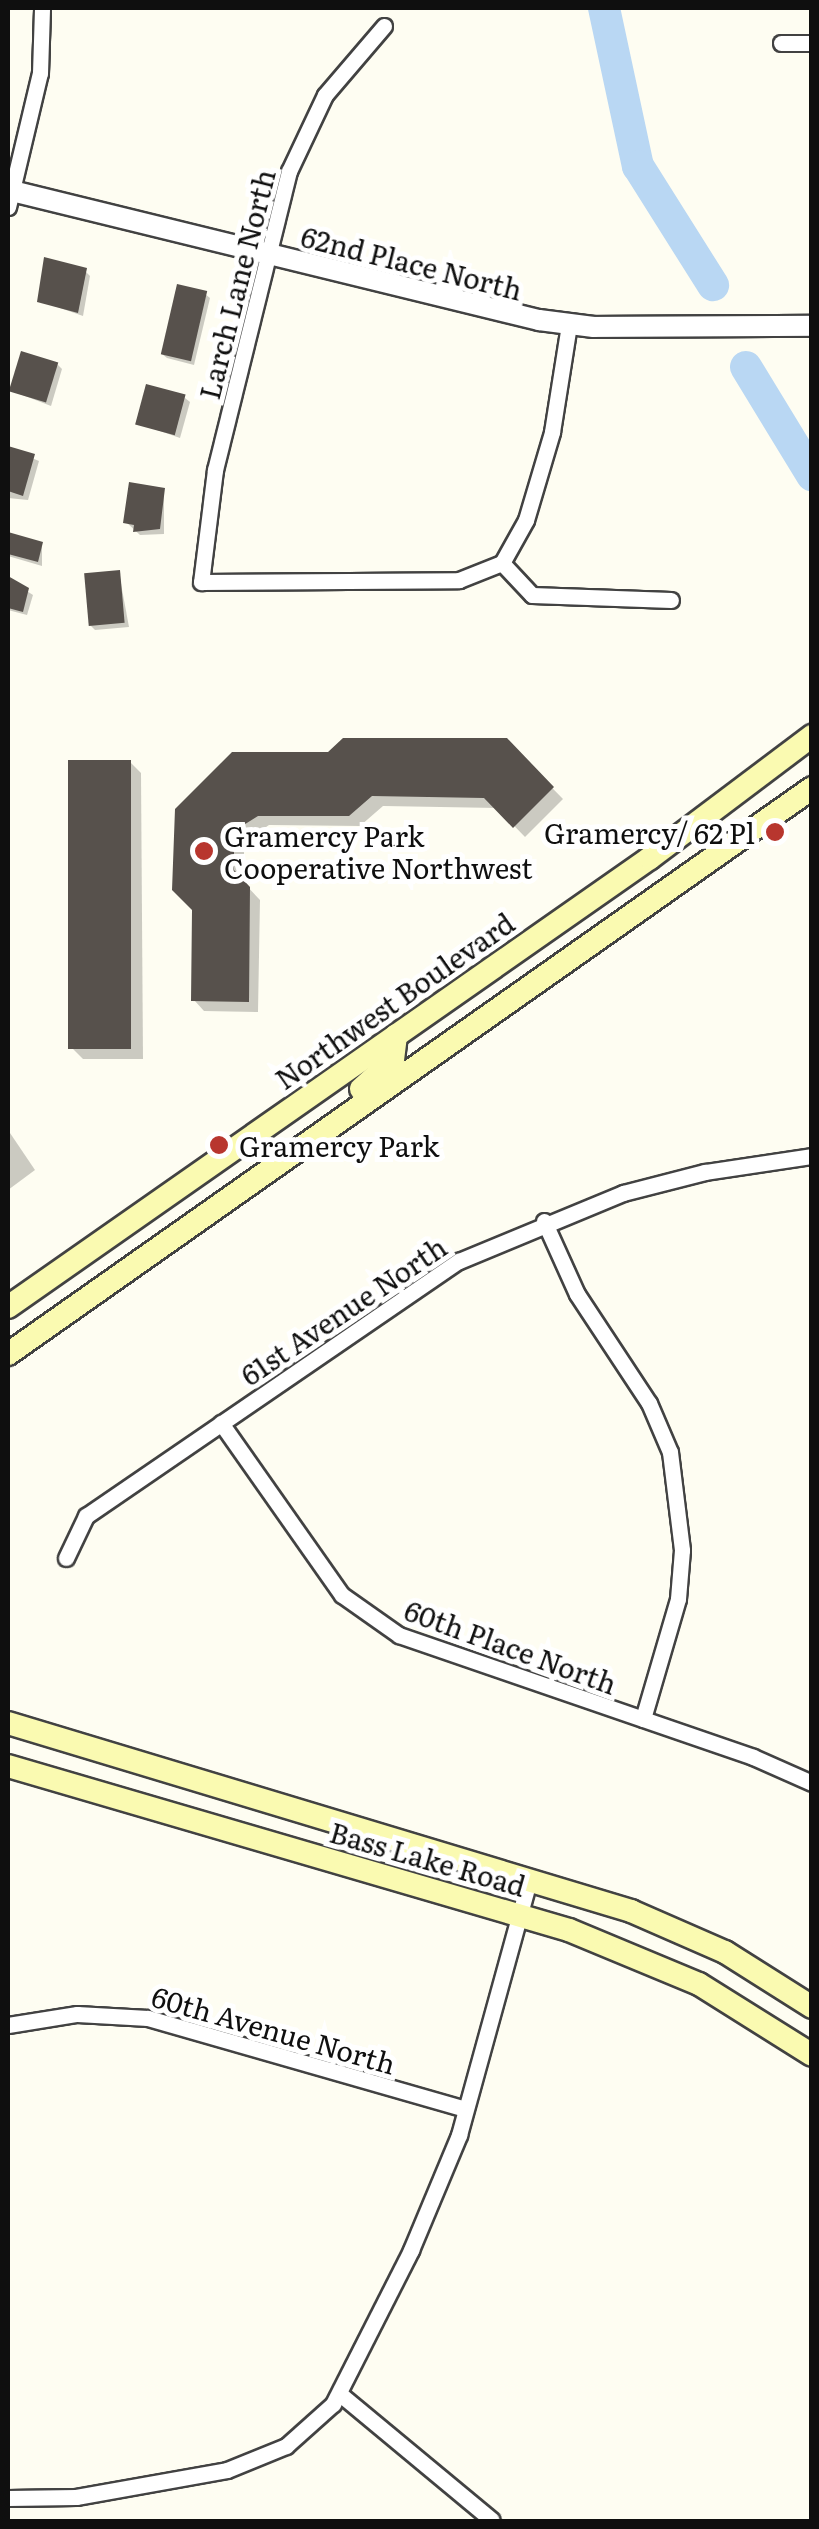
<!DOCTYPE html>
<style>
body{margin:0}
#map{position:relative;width:819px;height:2529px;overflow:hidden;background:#fefdf2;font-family:Literata,serif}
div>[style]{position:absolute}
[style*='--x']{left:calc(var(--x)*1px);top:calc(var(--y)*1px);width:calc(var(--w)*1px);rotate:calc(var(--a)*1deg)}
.shadow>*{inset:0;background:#0003}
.river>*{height:32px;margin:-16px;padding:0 16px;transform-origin:16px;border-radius:16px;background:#b9d7f3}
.building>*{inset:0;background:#57514c;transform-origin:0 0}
.roads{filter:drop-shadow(2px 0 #424242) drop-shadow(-2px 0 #424242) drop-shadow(0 2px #424242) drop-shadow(0 -2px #424242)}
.minor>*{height:15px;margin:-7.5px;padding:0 7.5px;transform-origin:7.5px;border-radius:7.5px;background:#fff}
.tertiary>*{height:20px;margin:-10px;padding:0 10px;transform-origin:10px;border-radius:10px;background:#fff}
.secondary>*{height:22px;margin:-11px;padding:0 11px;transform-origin:11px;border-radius:11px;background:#fafab1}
.dots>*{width:28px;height:28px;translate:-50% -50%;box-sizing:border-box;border:5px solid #fff;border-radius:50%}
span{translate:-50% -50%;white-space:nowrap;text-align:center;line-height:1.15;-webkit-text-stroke:10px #fff;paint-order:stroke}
.street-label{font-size:28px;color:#0f0f0f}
.poi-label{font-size:28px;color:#0f0f0f}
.right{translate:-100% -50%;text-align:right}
.left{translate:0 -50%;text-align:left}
.frame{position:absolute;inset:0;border:10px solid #0f0f0f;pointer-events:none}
</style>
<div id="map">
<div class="shadow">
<div style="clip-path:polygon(85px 271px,90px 276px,83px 316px,40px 301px)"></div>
<div style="clip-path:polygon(205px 294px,210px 298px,194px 365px,167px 358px,162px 354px)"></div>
<div style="clip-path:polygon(57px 364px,62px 369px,51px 406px,12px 391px)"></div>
<div style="clip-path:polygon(185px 398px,190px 402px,180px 438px,137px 423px)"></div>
<div style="clip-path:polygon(8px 448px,39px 461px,28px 500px,8px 498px)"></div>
<div style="clip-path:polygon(164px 490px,164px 534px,140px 535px,126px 522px)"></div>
<div style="clip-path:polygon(8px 535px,42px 544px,42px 566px,8px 556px)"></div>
<div style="clip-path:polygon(119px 573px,129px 627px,95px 630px,90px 625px)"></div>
<div style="clip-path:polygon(8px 579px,33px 595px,27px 615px,8px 610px)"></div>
<div style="clip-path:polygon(506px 741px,563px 799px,525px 837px,497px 808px,383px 806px,360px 826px,269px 825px,244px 842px,244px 883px,260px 900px,258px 1012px,204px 1011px,194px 1000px,195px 909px,177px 810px,329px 755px)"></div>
<div style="clip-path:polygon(130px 762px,141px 773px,143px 1059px,83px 1059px,72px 1048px)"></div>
<div style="clip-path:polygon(8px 1130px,35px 1170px,8px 1190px)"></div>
</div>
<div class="river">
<div style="--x:604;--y:8;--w:162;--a:77.9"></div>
<div style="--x:638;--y:166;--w:141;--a:57.8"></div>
<div style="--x:746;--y:367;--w:127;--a:58.6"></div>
</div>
<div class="building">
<div style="clip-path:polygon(44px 257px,87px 268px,78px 313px,37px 302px)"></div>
<div style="left:177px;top:284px;width:31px;height:72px;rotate:13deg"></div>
<div style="left:21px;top:351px;width:39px;height:42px;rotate:17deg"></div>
<div style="left:146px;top:384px;width:41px;height:42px;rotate:15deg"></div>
<div style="clip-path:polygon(8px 446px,35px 454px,23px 496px,8px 491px)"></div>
<div style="clip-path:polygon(129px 482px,165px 488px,160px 529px,133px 532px,134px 525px,123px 523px)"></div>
<div style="clip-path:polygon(8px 532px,43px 542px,38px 562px,8px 554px)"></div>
<div style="left:120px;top:570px;width:53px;height:36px;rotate:85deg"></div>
<div style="clip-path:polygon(8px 576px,29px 588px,23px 612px,8px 608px)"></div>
<div style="clip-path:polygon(343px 738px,507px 738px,554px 787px,513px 828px,484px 798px,372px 796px,349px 816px,258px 816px,234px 831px,234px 870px,250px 887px,249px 1002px,191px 1001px,192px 910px,172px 890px,175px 809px,232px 752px,328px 752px)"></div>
<div style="left:68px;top:760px;width:63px;height:289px"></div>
</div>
<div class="roads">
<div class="minor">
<div style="--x:384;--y:26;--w:91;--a:130.5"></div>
<div style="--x:325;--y:95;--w:84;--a:115.3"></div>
<div style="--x:289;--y:171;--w:308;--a:103.9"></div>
<div style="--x:215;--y:470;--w:113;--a:97.1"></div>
<div style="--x:201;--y:582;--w:258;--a:-0.4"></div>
<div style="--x:459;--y:580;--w:46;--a:-21.6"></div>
<div style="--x:502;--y:563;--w:44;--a:46.8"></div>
<div style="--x:532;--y:595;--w:139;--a:2.1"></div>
<div style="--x:781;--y:43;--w:31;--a:0"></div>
<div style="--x:8;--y:207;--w:138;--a:-76.6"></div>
<div style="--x:40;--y:73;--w:65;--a:-88.2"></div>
<div style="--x:502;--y:563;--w:49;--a:-60.8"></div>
<div style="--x:526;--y:520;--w:92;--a:-73.5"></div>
<div style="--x:552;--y:432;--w:108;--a:-81"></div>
<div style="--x:544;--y:1221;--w:80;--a:65.7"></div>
<div style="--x:577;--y:1294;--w:131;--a:56.6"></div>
<div style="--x:649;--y:1403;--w:53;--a:66.8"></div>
<div style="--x:670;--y:1452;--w:99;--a:83"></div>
<div style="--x:682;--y:1550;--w:49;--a:94.7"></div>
<div style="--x:678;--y:1599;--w:125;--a:106.3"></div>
<div style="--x:221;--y:1423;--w:210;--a:54.9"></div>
<div style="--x:342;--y:1595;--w:70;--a:35.1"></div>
<div style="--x:399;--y:1635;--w:374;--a:19"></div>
<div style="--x:753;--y:1757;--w:64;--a:23.8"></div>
<div style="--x:66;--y:1558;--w:47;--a:-64.5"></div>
<div style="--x:86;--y:1516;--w:452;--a:-34.4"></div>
<div style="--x:459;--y:1261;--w:178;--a:-22.5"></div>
<div style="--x:623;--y:1193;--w:85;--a:-14.4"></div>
<div style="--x:705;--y:1172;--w:108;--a:-8.5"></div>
<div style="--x:8;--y:2025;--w:70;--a:-9.1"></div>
<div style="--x:77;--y:2014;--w:71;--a:3.2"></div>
<div style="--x:148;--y:2018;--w:330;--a:16"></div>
<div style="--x:340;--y:2394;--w:197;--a:39.7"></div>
<div style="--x:8;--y:2498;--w:68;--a:-0.8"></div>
<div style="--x:76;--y:2497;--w:153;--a:-10.1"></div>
<div style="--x:227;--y:2470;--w:64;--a:-22.1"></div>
<div style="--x:286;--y:2446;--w:63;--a:-41.8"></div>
<div style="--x:333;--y:2404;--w:173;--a:-63.1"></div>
<div style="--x:411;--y:2250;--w:125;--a:-67.3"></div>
<div style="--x:459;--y:2135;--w:267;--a:-74.6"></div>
</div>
<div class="tertiary">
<div style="--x:8;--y:190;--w:547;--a:13.76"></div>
<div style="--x:539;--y:320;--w:55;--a:7.3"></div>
<div style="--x:594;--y:327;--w:218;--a:-0.3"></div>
</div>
<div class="secondary">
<div style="--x:361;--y:1089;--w:43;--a:-42.2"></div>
<div style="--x:393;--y:1060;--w:25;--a:-83"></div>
<div style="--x:8;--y:1307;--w:783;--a:-34.97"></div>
<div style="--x:650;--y:858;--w:203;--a:-37"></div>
<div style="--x:8;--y:1354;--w:983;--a:-35.14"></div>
<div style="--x:8;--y:1723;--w:651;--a:16.79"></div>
<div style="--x:631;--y:1911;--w:103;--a:23.6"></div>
<div style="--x:725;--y:1952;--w:103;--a:32.3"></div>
<div style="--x:8;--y:1766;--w:584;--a:16.3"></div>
<div style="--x:569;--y:1930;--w:141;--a:22.6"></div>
<div style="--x:699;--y:1984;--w:133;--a:32.1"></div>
</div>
</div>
<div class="dots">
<div style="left:775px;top:832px;background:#b8362e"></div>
<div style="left:204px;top:851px;background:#b8362e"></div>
<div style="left:219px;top:1145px;background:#b8362e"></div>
</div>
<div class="street-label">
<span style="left:412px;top:262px;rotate:14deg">62nd Place North</span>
<span style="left:236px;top:284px;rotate:-76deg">Larch Lane North</span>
<span style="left:394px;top:1000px;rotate:-35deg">Northwest Boulevard</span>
<span style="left:343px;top:1310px;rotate:-34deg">61st Avenue North</span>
<span style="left:511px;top:1646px;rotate:20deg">60th Place North</span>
<span style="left:428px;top:1858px;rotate:16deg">Bass Lake Road</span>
<span style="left:274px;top:2029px;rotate:16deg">60th Avenue North</span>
</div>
<div class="poi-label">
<span class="right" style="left:755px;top:832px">Gramercy/ 62 Pl</span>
<span class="left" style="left:224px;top:851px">Gramercy Park<br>Cooperative Northwest</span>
<span class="left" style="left:239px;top:1145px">Gramercy Park</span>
</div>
<div class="frame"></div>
</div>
